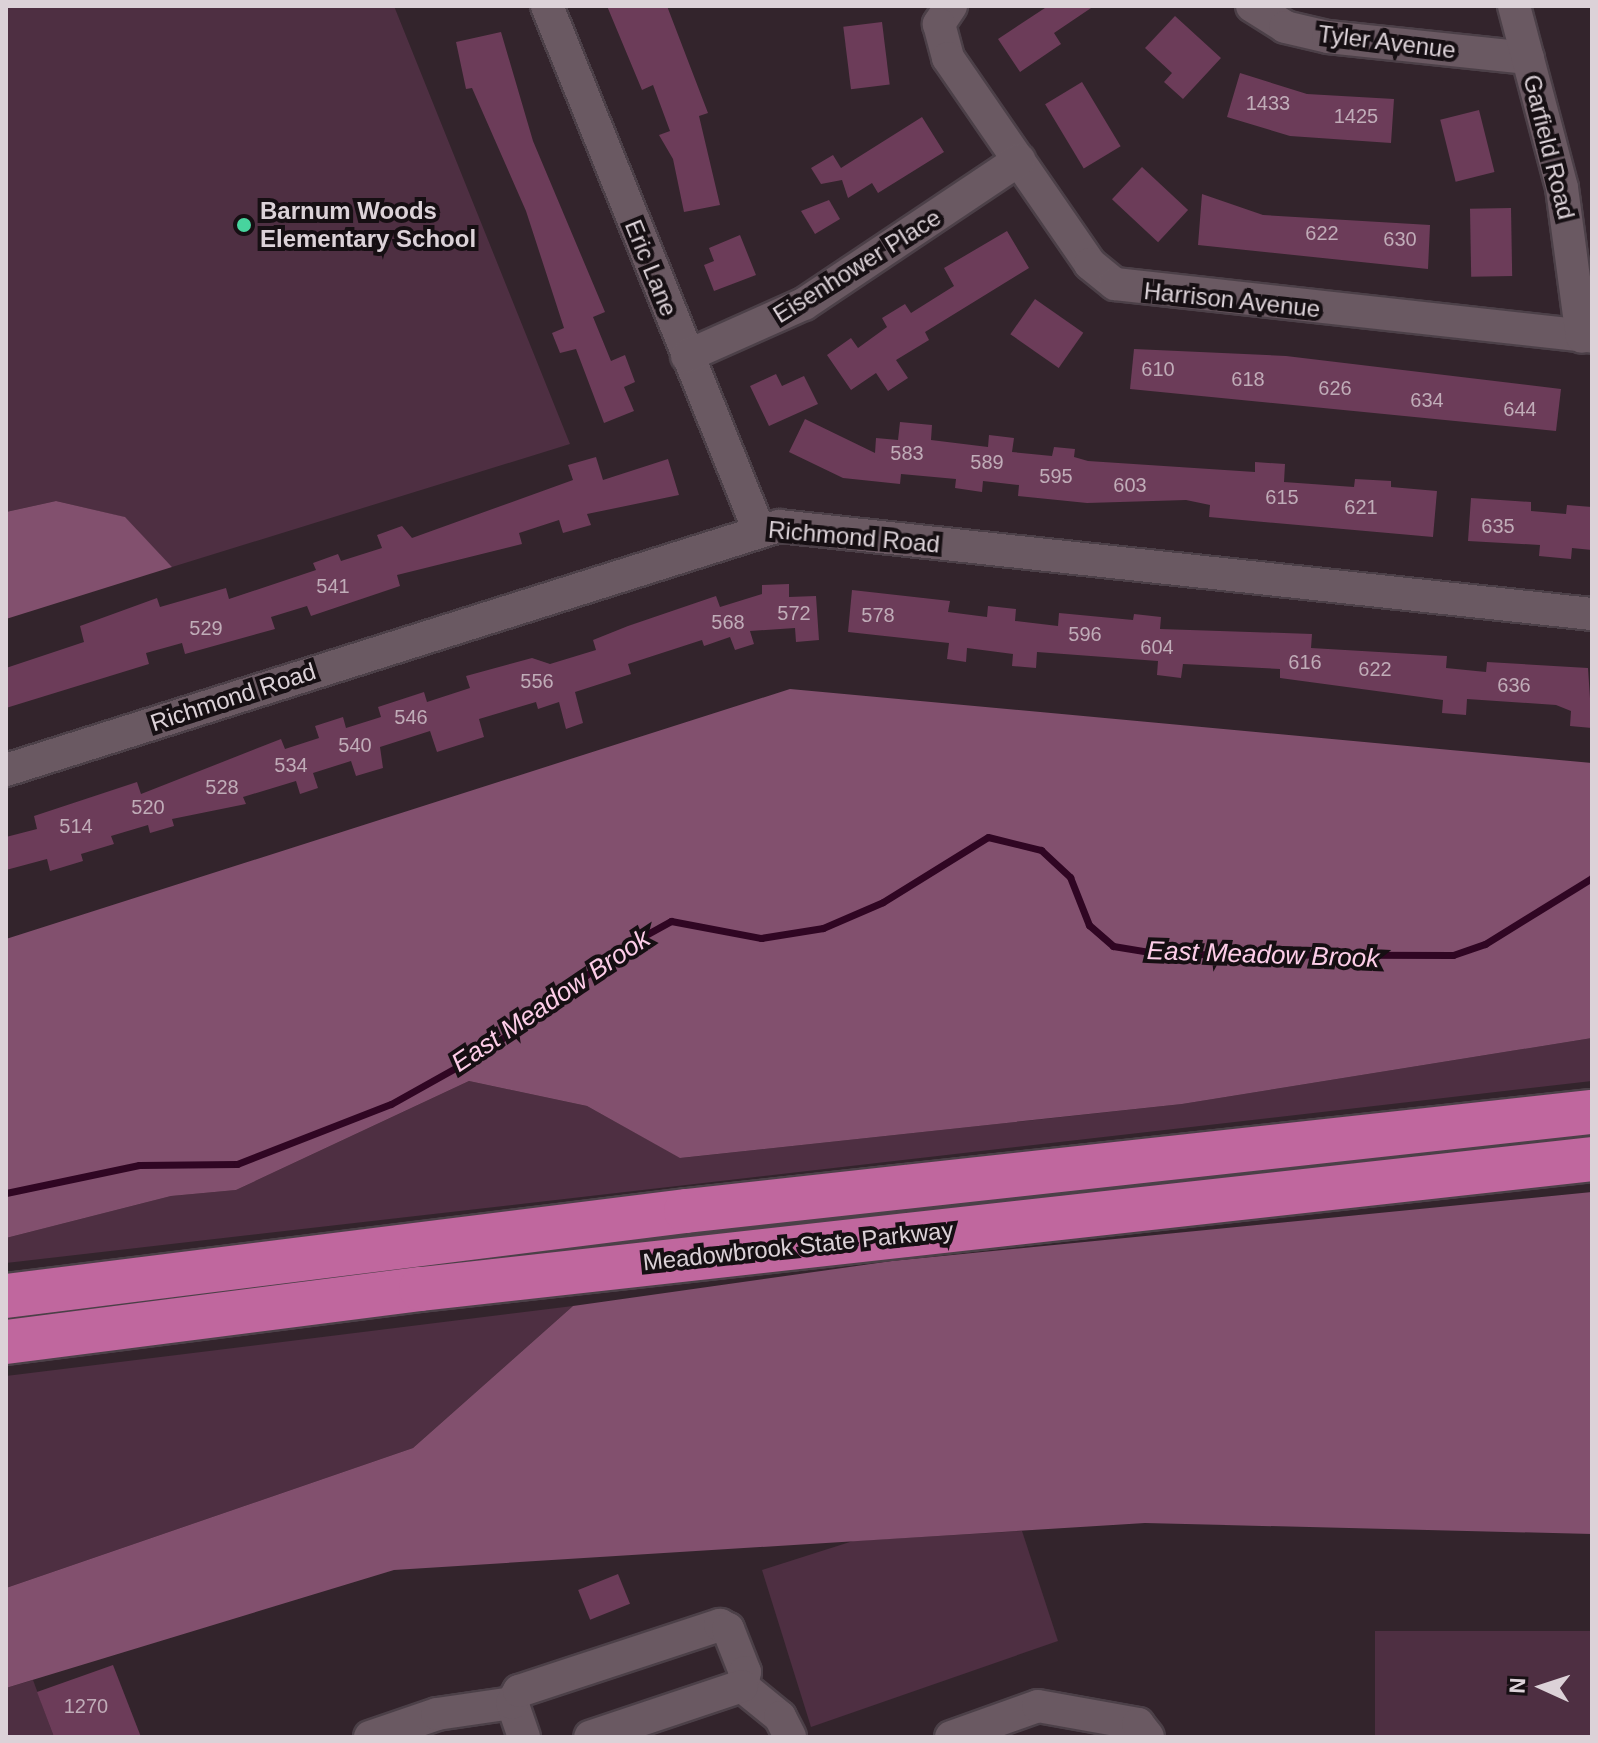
<!DOCTYPE html>
<style>
body{margin:0}
#map{position:relative;width:1598px;height:1743px;overflow:hidden;background:#33242c;font-family:Helvetica,sans-serif}
div>[style]{position:absolute}
[style*='--x']{left:calc(var(--x)*1px);top:calc(var(--y)*1px);width:calc(var(--w)*1px);rotate:calc(var(--a)*1deg)}
.green>*{inset:0;background:#4e2f42;transform-origin:0 0}
.forest>*{inset:0;background:#82506e}
.stream>*{height:7px;margin:-3.5px;padding:0 3.5px;transform-origin:3.5px;border-radius:3.5px;background:#300623}
.building>*{inset:0;background:#6c3c59;transform-origin:0 0}
.roads{filter:drop-shadow(2px 0 #4c4048) drop-shadow(-2px 0 #4c4048) drop-shadow(0 2px #4c4048) drop-shadow(0 -2px #4c4048)}
.minor>*{height:32px;margin:-16px;padding:0 16px;transform-origin:16px;border-radius:16px;background:#6a5962}
.highway>*{height:44px;margin:-22px;padding:0 22px;transform-origin:22px;border-radius:22px;background:#c0679e}
.dots>*{width:22px;height:22px;translate:-50% -50%;box-sizing:border-box;border:4px solid #160f13;border-radius:50%}
span{translate:-50% -50%;white-space:nowrap;text-align:center;line-height:1.15;-webkit-text-stroke:8px #160f13;paint-order:stroke}
.number-label{font-size:20px;color:#c0acb8}
.number-label span{-webkit-text-stroke-width:0}
.street-label{font-size:24px;color:#dcd2d8}
.poi-label{font-size:24px;color:#dcd2d8;font-weight:700}
.left{translate:0 -50%;text-align:left}
.water-label{font-size:26px;color:#fdcde8;font-style:italic}
.frame{position:absolute;inset:0;border:8px solid #dcd2d8;pointer-events:none}
.north{position:absolute;left:1502px;top:1647px;width:80px;height:80px;-webkit-text-stroke:6px #160f13;paint-order:stroke;rotate:273deg;font-size:22px;font-weight:700;line-height:32px;text-align:center;color:#dcd2d8}
.north::after{content:'';display:block;margin:auto;width:28px;height:36px;background:#dcd2d8;clip-path:polygon(50% 0,100% 100%,50% 72%,0 100%)}
</style>
<div id="map">
<div class="green">
<div style="clip-path:polygon(6px 6px,394px 6px,570px 444px,172px 567px,124px 517px,56px 501px,6px 512px)"></div>
<div style="clip-path:polygon(1592px 1038px,1592px 1081px,6px 1263px,6px 1238px,171px 1196px,236px 1190px,469px 1081px,587px 1106px,681px 1158px,1182px 1104px)"></div>
<div style="clip-path:polygon(573px 1306px,413px 1448px,6px 1588px,6px 1376px)"></div>
<div style="clip-path:polygon(1022px 1531px,1058px 1641px,811px 1727px,762px 1570px,853px 1541px)"></div>
<div style="left:1592px;top:1631px;width:106px;height:217px;rotate:90deg"></div>
<div style="clip-path:polygon(33px 1680px,54px 1737px,6px 1737px,6px 1688px)"></div>
</div>
<div class="forest">
<div style="clip-path:polygon(56px 501px,125px 517px,172px 567px,6px 619px,6px 512px)"></div>
<div style="clip-path:polygon(790px 689px,1592px 763px,1592px 1038px,1182px 1104px,680px 1158px,587px 1106px,469px 1081px,236px 1190px,171px 1196px,6px 1238px,6px 939px)"></div>
<div style="clip-path:polygon(1592px 1192px,1592px 1534px,1145px 1523px,394px 1570px,6px 1688px,6px 1588px,413px 1448px,573px 1306px,892px 1261px)"></div>
</div>
<div class="stream">
<div style="--x:6;--y:1193;--w:136;--a:-11.9"></div>
<div style="--x:139;--y:1165;--w:98;--a:-0.6"></div>
<div style="--x:237;--y:1164;--w:165;--a:-21.3"></div>
<div style="--x:391;--y:1104;--w:107;--a:-29.2"></div>
<div style="--x:484;--y:1052;--w:175;--a:-36.9"></div>
<div style="--x:624;--y:947;--w:54;--a:-29"></div>
<div style="--x:671;--y:921;--w:92;--a:10.7"></div>
<div style="--x:761;--y:938;--w:63;--a:-9.2"></div>
<div style="--x:823;--y:928;--w:65;--a:-23.4"></div>
<div style="--x:883;--y:902;--w:123;--a:-31.8"></div>
<div style="--x:988;--y:837;--w:55;--a:13.8"></div>
<div style="--x:1041;--y:850;--w:40;--a:43"></div>
<div style="--x:1070;--y:877;--w:52;--a:68.4"></div>
<div style="--x:1089;--y:925;--w:32;--a:41"></div>
<div style="--x:1113;--y:946;--w:50;--a:9.3"></div>
<div style="--x:1162;--y:954;--w:291;--a:0.2"></div>
<div style="--x:1453;--y:955;--w:34;--a:-19"></div>
<div style="--x:1485;--y:944;--w:126;--a:-31.7"></div>
</div>
<div class="building">
<div style="clip-path:polygon(607px 6px,667px 6px,708px 113px,699px 116px,720px 205px,684px 212px,673px 159px,659px 135px,670px 131px,653px 85px,642px 90px)"></div>
<div style="clip-path:polygon(1048px 6px,1094px 6px,1054px 33px,1061px 44px,1020px 72px,998px 39px)"></div>
<div style="clip-path:polygon(1175px 16px,1221px 58px,1183px 99px,1164px 82px,1172px 73px,1145px 48px)"></div>
<div style="left:882px;top:22px;width:63px;height:39px;rotate:83deg"></div>
<div style="clip-path:polygon(501px 32px,533px 141px,605px 312px,593px 317px,611px 361px,625px 355px,635px 382px,624px 387px,634px 411px,604px 423px,576px 349px,560px 353px,552px 333px,564px 328px,526px 211px,472px 88px,466px 89px,456px 42px)"></div>
<div style="clip-path:polygon(1240px 73px,1307px 94px,1394px 99px,1391px 143px,1290px 136px,1227px 117px)"></div>
<div style="left:1082px;top:82px;width:75px;height:43px;rotate:59deg"></div>
<div style="left:1479px;top:110px;width:64px;height:40px;rotate:76deg"></div>
<div style="clip-path:polygon(922px 117px,944px 152px,878px 193px,872px 183px,848px 198px,842px 180px,821px 184px,811px 168px,833px 155px,841px 168px)"></div>
<div style="left:1142px;top:167px;width:63px;height:44px;rotate:43deg"></div>
<div style="clip-path:polygon(1202px 194px,1263px 215px,1430px 225px,1428px 269px,1198px 245px)"></div>
<div style="clip-path:polygon(829px 200px,840px 219px,815px 234px,801px 211px)"></div>
<div style="left:1511px;top:208px;width:68px;height:41px;rotate:89deg"></div>
<div style="clip-path:polygon(1007px 231px,1029px 268px,925px 332px,929px 340px,896px 360px,908px 378px,888px 391px,876px 373px,851px 390px,827px 355px,851px 338px,858px 348px,887px 327px,882px 318px,905px 304px,911px 313px,954px 286px,944px 268px)"></div>
<div style="clip-path:polygon(740px 235px,756px 275px,714px 291px,704px 265px,714px 261px,709px 248px)"></div>
<div style="left:1035px;top:299px;width:59px;height:43px;rotate:35deg"></div>
<div style="clip-path:polygon(1134px 349px,1286px 356px,1561px 389px,1556px 431px,1130px 389px)"></div>
<div style="clip-path:polygon(776px 374px,782px 386px,804px 376px,818px 404px,769px 426px,750px 386px)"></div>
<div style="clip-path:polygon(805px 419px,875px 453px,876px 438px,898px 440px,900px 422px,932px 425px,931px 440px,988px 447px,989px 435px,1014px 438px,1012px 452px,1052px 456px,1054px 447px,1075px 449px,1074px 457px,1088px 461px,1255px 472px,1255px 462px,1285px 464px,1284px 482px,1354px 487px,1355px 479px,1391px 481px,1391px 487px,1437px 491px,1433px 537px,1209px 517px,1210px 505px,1186px 500px,1087px 503px,1018px 496px,1019px 485px,983px 481px,982px 492px,955px 488px,956px 479px,901px 474px,900px 484px,843px 478px,789px 452px)"></div>
<div style="clip-path:polygon(596px 457px,603px 480px,668px 459px,679px 495px,587px 514px,591px 525px,563px 533px,559px 520px,519px 533px,522px 544px,397px 575px,400px 586px,311px 616px,307px 606px,271px 617px,275px 629px,185px 654px,182px 643px,146px 653px,149px 664px,6px 708px,6px 668px,84px 642px,80px 626px,157px 598px,160px 607px,226px 588px,229px 599px,316px 570px,313px 563px,338px 554px,341px 561px,382px 548px,377px 535px,402px 526px,412px 538px,573px 480px,568px 465px)"></div>
<div style="clip-path:polygon(1471px 498px,1531px 502px,1531px 511px,1566px 514px,1567px 505px,1592px 507px,1592px 550px,1572px 548px,1571px 559px,1539px 556px,1540px 545px,1468px 541px)"></div>
<div style="clip-path:polygon(789px 584px,789px 597px,816px 596px,819px 640px,796px 642px,795px 628px,750px 631px,754px 644px,735px 650px,730px 637px,704px 646px,702px 640px,628px 664px,631px 674px,575px 692px,583px 723px,566px 729px,559px 702px,538px 709px,536px 702px,479px 719px,484px 737px,437px 752px,430px 731px,380px 747px,383px 768px,356px 776px,351px 761px,313px 773px,318px 788px,300px 794px,296px 781px,243px 797px,246px 804px,172px 819px,174px 826px,150px 833px,148px 825px,111px 836px,114px 844px,81px 854px,83px 861px,50px 871px,47px 859px,6px 870px,6px 837px,37px 829px,34px 816px,137px 782px,141px 794px,281px 739px,285px 749px,319px 738px,315px 726px,343px 717px,346px 728px,381px 717px,378px 707px,424px 692px,427px 702px,470px 688px,466px 676px,532px 658px,550px 664px,596px 650px,593px 640px,628px 626px,716px 596px,720px 607px,762px 594px,762px 585px)"></div>
<div style="clip-path:polygon(852px 590px,950px 601px,948px 612px,987px 617px,988px 606px,1016px 609px,1015px 621px,1058px 626px,1059px 613px,1133px 620px,1134px 614px,1161px 617px,1160px 629px,1312px 634px,1311px 648px,1447px 656px,1446px 668px,1486px 672px,1487px 662px,1588px 668px,1592px 728px,1570px 726px,1571px 711px,1556px 705px,1467px 699px,1466px 715px,1442px 713px,1443px 700px,1280px 678px,1280px 669px,1183px 664px,1181px 678px,1157px 675px,1158px 661px,1037px 652px,1036px 668px,1012px 666px,1013px 654px,967px 648px,966px 662px,947px 659px,949px 643px,848px 632px)"></div>
<div style="left:618px;top:1574px;width:32px;height:43px;rotate:68deg"></div>
<div style="clip-path:polygon(113px 1665px,141px 1737px,54px 1737px,37px 1692px)"></div>
</div>
<div class="roads">
<div class="minor">
<div style="--x:547;--y:6;--w:563;--a:67.99"></div>
<div style="--x:951;--y:6;--w:22;--a:124"></div>
<div style="--x:939;--y:24;--w:35;--a:75"></div>
<div style="--x:948;--y:58;--w:250;--a:55.4"></div>
<div style="--x:1090;--y:264;--w:32;--a:39"></div>
<div style="--x:1115;--y:284;--w:480;--a:6.3"></div>
<div style="--x:1252;--y:6;--w:39;--a:32"></div>
<div style="--x:1285;--y:27;--w:44;--a:13.1"></div>
<div style="--x:1328;--y:37;--w:201;--a:6"></div>
<div style="--x:1514;--y:6;--w:188;--a:75.2"></div>
<div style="--x:1562;--y:188;--w:150;--a:82.4"></div>
<div style="--x:687;--y:356;--w:128;--a:-24"></div>
<div style="--x:804;--y:304;--w:259;--a:-33.8"></div>
<div style="--x:6;--y:770;--w:811;--a:-17.52"></div>
<div style="--x:779;--y:526;--w:818;--a:6.18"></div>
<div style="--x:742;--y:1686;--w:49;--a:39.2"></div>
<div style="--x:780;--y:1717;--w:22;--a:63"></div>
<div style="--x:370;--y:1737;--w:71;--a:-18.9"></div>
<div style="--x:437;--y:1714;--w:76;--a:-8.3"></div>
<div style="--x:524;--y:1737;--w:36;--a:-109"></div>
<div style="--x:512;--y:1703;--w:14;--a:-60"></div>
<div style="--x:519;--y:1691;--w:212;--a:-18.2"></div>
<div style="--x:720;--y:1625;--w:9;--a:27"></div>
<div style="--x:728;--y:1629;--w:46;--a:68.4"></div>
<div style="--x:745;--y:1672;--w:14;--a:102"></div>
<div style="--x:742;--y:1686;--w:160;--a:161.5"></div>
<div style="--x:951;--y:1737;--w:92;--a:-19.6"></div>
<div style="--x:1038;--y:1706;--w:102;--a:10.2"></div>
<div style="--x:1138;--y:1724;--w:16;--a:52"></div>
</div>
<div class="highway">
<div style="--x:6;--y:1296;--w:685;--a:-7.13"></div>
<div style="--x:686;--y:1211;--w:911;--a:-6.24"></div>
<div style="--x:6;--y:1342;--w:418;--a:-7.3"></div>
<div style="--x:421;--y:1289;--w:1178;--a:-6.33"></div>
</div>
</div>
<div class="dots">
<div style="left:244px;top:225px;background:#47d49e"></div>
</div>
<div class="number-label">
<span style="left:1268px;top:103px">1433</span>
<span style="left:1356px;top:116px">1425</span>
<span style="left:1322px;top:233px">622</span>
<span style="left:1400px;top:239px">630</span>
<span style="left:1158px;top:369px">610</span>
<span style="left:1248px;top:379px">618</span>
<span style="left:1335px;top:388px">626</span>
<span style="left:1427px;top:400px">634</span>
<span style="left:1520px;top:409px">644</span>
<span style="left:907px;top:453px">583</span>
<span style="left:987px;top:462px">589</span>
<span style="left:1056px;top:476px">595</span>
<span style="left:1130px;top:485px">603</span>
<span style="left:1282px;top:497px">615</span>
<span style="left:1361px;top:507px">621</span>
<span style="left:1498px;top:526px">635</span>
<span style="left:333px;top:586px">541</span>
<span style="left:794px;top:613px">572</span>
<span style="left:878px;top:615px">578</span>
<span style="left:728px;top:622px">568</span>
<span style="left:206px;top:628px">529</span>
<span style="left:1085px;top:634px">596</span>
<span style="left:1157px;top:647px">604</span>
<span style="left:1305px;top:662px">616</span>
<span style="left:1375px;top:669px">622</span>
<span style="left:537px;top:681px">556</span>
<span style="left:1514px;top:685px">636</span>
<span style="left:411px;top:717px">546</span>
<span style="left:355px;top:745px">540</span>
<span style="left:291px;top:765px">534</span>
<span style="left:222px;top:787px">528</span>
<span style="left:148px;top:807px">520</span>
<span style="left:76px;top:826px">514</span>
<span style="left:86px;top:1706px">1270</span>
</div>
<div class="street-label">
<span style="left:1387px;top:42px;rotate:7deg">Tyler Avenue</span>
<span style="left:1549px;top:147px;rotate:76deg">Garfield Road</span>
<span style="left:857px;top:266px;rotate:-32deg">Eisenhower Place</span>
<span style="left:651px;top:268px;rotate:68deg">Eric Lane</span>
<span style="left:1232px;top:300px;rotate:6deg">Harrison Avenue</span>
<span style="left:854px;top:537px;rotate:5deg">Richmond Road</span>
<span style="left:233px;top:697px;rotate:-18deg">Richmond Road</span>
<span style="left:798px;top:1246px;rotate:-6deg">Meadowbrook State Parkway</span>
</div>
<div class="poi-label">
<span class="left" style="left:260px;top:225px">Barnum Woods<br>Elementary School</span>
</div>
<div class="water-label">
<span style="left:1263px;top:955px;rotate:2deg">East Meadow Brook</span>
<span style="left:551px;top:1001px;rotate:-34deg">East Meadow Brook</span>
</div>
<div class="frame"></div>
<div class="north">N</div>
</div>
